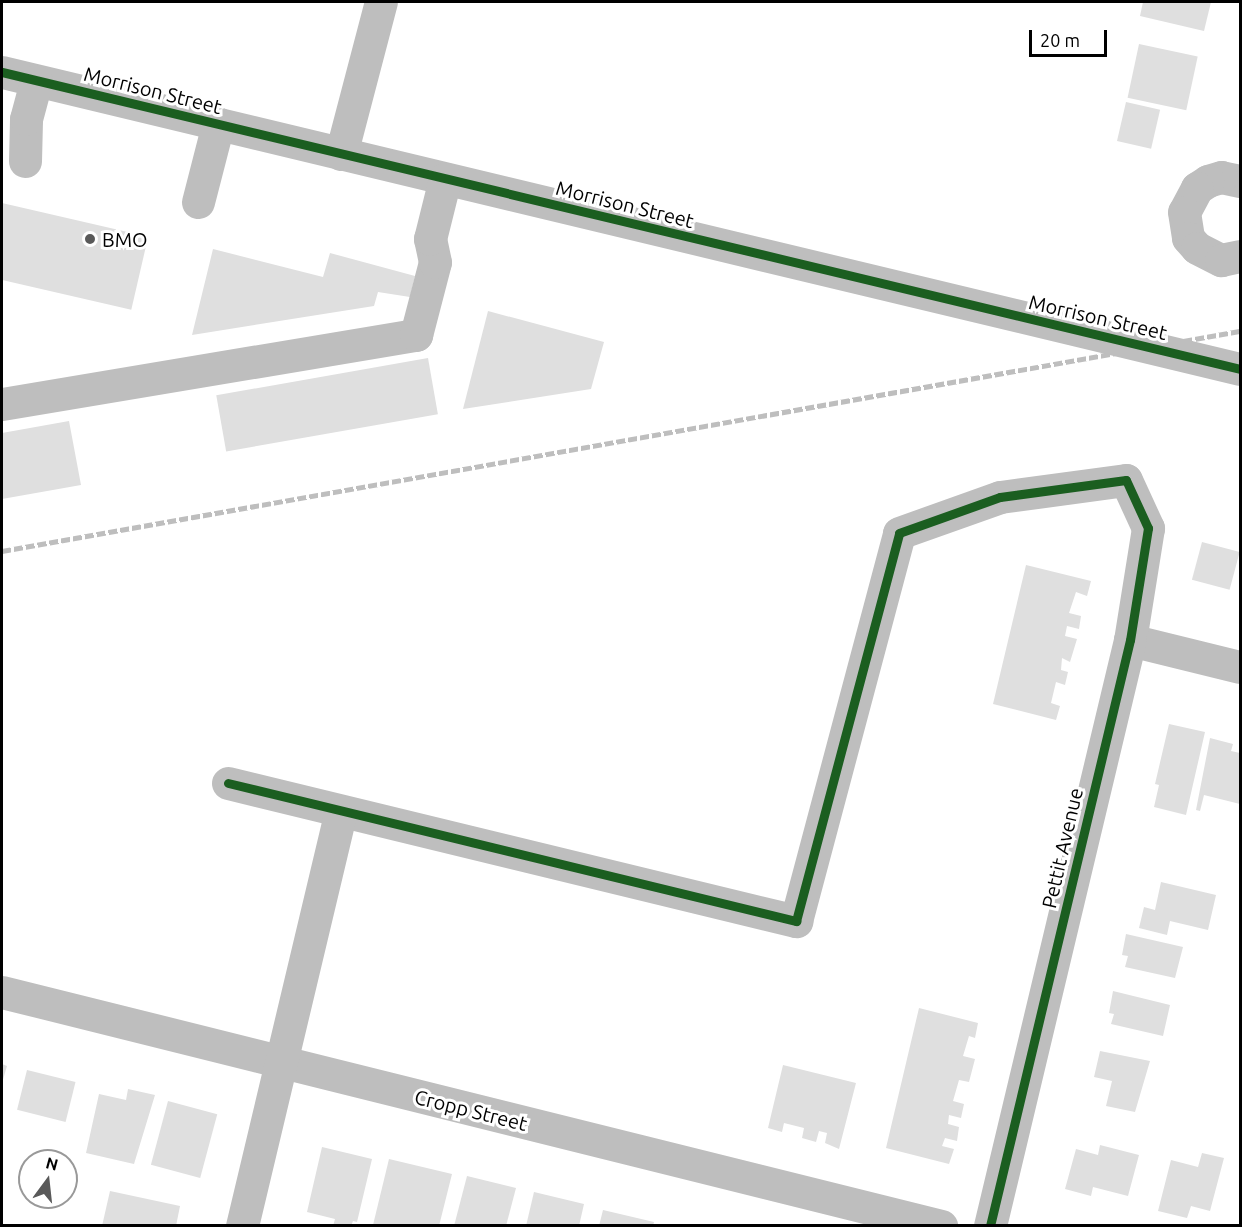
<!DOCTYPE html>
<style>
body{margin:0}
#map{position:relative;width:1242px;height:1227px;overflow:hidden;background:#fff;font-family:Ubuntu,sans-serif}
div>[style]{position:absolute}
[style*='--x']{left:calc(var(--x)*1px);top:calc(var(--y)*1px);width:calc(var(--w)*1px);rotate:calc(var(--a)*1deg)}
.building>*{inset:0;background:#dfdfdf;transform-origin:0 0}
.minor>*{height:33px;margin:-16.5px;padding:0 16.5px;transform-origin:16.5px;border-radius:16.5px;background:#bebebe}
.rail>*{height:4.5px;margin-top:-2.25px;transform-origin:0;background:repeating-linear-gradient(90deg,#bebebe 0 9px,transparent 0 12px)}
.cycleway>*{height:9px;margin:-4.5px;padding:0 4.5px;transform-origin:4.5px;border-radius:4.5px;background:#1b5e20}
.dots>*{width:16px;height:16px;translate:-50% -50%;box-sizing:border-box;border:3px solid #fff;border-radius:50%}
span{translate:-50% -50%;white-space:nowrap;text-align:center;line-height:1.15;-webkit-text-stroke:6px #fff;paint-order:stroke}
.street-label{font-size:20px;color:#000}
.poi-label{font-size:20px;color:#000}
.left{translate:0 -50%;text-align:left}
.frame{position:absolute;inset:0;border:3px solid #000;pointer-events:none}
.north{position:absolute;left:18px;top:1149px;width:60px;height:60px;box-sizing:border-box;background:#fff;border:2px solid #999;border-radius:50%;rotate:15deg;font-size:16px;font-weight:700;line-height:24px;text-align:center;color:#000}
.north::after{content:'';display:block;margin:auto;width:21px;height:27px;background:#595959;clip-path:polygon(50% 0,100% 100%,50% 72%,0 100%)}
.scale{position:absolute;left:1029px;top:30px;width:78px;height:27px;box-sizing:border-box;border:3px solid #000;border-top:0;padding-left:8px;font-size:18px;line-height:21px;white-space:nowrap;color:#000;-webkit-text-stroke:4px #fff;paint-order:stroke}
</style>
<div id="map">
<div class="building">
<div style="clip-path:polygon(1143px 2px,1211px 2px,1204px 31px,1140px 16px)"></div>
<div style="left:1139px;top:44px;width:60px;height:55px;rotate:12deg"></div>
<div style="left:1126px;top:102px;width:35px;height:40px;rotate:13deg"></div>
<div style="left:2px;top:203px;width:150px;height:75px;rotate:13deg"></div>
<div style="clip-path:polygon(213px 249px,323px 277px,330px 253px,415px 276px,410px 297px,378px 292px,374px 306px,192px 335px)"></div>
<div style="clip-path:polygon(488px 311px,604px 342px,591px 389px,463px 409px)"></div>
<div style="left:428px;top:358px;width:57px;height:215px;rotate:80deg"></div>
<div style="clip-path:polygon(69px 421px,81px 485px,2px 499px,2px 433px)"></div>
<div style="left:1202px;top:542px;width:39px;height:39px;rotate:15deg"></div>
<div style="clip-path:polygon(1026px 565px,1091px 581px,1087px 596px,1076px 592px,1069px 613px,1081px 616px,1079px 629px,1067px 626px,1065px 636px,1077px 639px,1070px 662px,1062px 658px,1061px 670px,1068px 672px,1065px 685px,1056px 682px,1051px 703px,1060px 706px,1056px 720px,993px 704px)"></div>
<div style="clip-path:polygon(1169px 724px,1205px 732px,1186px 815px,1154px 807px,1159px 785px,1155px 784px)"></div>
<div style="clip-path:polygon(1210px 738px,1233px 744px,1231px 751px,1240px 753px,1240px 804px,1204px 795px,1200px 811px,1196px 810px)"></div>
<div style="clip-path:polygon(1161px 882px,1216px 895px,1208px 930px,1170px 921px,1167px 935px,1139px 928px,1144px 907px,1155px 910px)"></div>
<div style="clip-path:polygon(1126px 934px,1183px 947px,1175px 978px,1125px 967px,1128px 956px,1122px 955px)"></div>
<div style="clip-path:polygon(1113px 991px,1170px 1005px,1163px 1036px,1111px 1024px,1114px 1014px,1109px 1013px)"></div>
<div style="clip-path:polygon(919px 1008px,978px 1023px,975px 1038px,969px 1036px,963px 1056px,975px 1059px,969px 1082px,959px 1080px,953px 1101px,964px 1104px,961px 1118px,949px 1115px,948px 1124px,959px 1127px,957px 1141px,945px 1138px,942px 1146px,954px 1149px,949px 1164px,886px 1148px)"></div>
<div style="clip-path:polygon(1100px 1051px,1150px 1061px,1135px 1112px,1106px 1106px,1112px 1081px,1094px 1077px)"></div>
<div style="clip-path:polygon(2px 1064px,7px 1066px,2px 1083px)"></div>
<div style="clip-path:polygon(783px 1065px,856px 1083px,839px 1149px,825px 1143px,827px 1133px,819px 1131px,816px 1142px,802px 1138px,804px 1128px,784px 1123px,782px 1132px,768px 1128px)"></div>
<div style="left:27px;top:1070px;width:50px;height:41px;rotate:14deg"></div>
<div style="clip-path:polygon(128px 1089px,155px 1095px,134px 1164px,86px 1153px,99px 1094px,126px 1100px)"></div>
<div style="left:168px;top:1101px;width:51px;height:66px;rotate:15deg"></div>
<div style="clip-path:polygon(1100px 1145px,1139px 1155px,1128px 1196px,1093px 1187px,1091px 1196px,1065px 1189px,1076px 1149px,1098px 1155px)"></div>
<div style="clip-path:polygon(322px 1147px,372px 1159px,357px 1222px,353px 1221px,351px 1226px,333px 1226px,335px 1219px,307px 1212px)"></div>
<div style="clip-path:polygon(1202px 1153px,1224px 1158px,1210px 1211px,1191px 1206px,1187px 1218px,1158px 1211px,1171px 1160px,1198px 1167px)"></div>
<div style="clip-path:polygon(389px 1159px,452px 1174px,439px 1226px,373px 1225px)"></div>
<div style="clip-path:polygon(467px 1176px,516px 1188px,506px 1226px,454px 1226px)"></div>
<div style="clip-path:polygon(110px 1191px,180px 1206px,176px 1226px,102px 1226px)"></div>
<div style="clip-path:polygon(534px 1192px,584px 1204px,579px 1226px,526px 1226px)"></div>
<div style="clip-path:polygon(603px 1210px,654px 1222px,653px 1226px,599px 1226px)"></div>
</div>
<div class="minor">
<div style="--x:2;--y:72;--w:1273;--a:13.49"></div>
<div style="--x:341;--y:154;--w:157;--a:-75.3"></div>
<div style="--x:25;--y:161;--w:42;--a:-88.6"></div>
<div style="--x:26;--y:119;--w:39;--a:-75"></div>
<div style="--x:1240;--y:181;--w:19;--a:-168"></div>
<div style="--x:1221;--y:177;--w:14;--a:163"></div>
<div style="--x:1208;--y:181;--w:13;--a:148"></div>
<div style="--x:1197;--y:188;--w:27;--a:118"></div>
<div style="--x:1184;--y:212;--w:26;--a:81"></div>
<div style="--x:1188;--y:238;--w:13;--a:48"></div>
<div style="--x:1197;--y:248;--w:27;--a:27"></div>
<div style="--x:1221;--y:260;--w:19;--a:-12"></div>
<div style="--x:198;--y:202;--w:81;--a:-75.6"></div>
<div style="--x:2;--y:404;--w:420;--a:-9.5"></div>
<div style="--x:416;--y:335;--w:75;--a:-75.4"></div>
<div style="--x:435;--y:262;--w:24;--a:-102"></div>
<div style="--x:430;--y:239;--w:62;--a:-76"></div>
<div style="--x:1130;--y:640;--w:113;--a:13.8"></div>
<div style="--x:228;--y:783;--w:585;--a:13.66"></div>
<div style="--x:796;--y:921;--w:401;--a:-75.1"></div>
<div style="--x:899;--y:533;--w:107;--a:-19.6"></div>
<div style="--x:1000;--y:497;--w:127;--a:-7.7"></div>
<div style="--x:1126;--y:480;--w:53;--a:65.4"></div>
<div style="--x:1148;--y:528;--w:113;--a:99.1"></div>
<div style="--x:1130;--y:640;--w:602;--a:103.44"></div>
<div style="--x:2;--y:992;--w:968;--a:13.99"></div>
<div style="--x:242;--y:1226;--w:426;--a:-76.6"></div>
</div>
<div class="rail">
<div style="--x:2;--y:551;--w:1257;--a:-10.08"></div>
</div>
<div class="cycleway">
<div style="--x:2;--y:72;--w:1273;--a:13.49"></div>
<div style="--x:228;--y:783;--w:585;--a:13.66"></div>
<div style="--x:796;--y:921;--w:401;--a:-75.1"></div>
<div style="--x:899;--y:533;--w:107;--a:-19.6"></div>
<div style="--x:1000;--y:497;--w:127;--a:-7.7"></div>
<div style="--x:1126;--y:480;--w:53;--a:65.4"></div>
<div style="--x:1148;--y:528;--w:113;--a:99.1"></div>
<div style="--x:1130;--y:640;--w:602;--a:103.44"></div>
</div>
<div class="dots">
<div style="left:90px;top:239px;background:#595959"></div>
</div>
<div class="street-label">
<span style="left:153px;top:90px;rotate:14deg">Morrison Street</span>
<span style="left:625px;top:204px;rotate:14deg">Morrison Street</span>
<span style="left:1098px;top:317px;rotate:13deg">Morrison Street</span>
<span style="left:1062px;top:848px;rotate:-77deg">Pettit Avenue</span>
<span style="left:471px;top:1110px;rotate:14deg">Cropp Street</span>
</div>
<div class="poi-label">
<span class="left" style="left:102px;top:239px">BMO</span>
</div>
<div class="frame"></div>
<div class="north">N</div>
<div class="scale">20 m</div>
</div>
